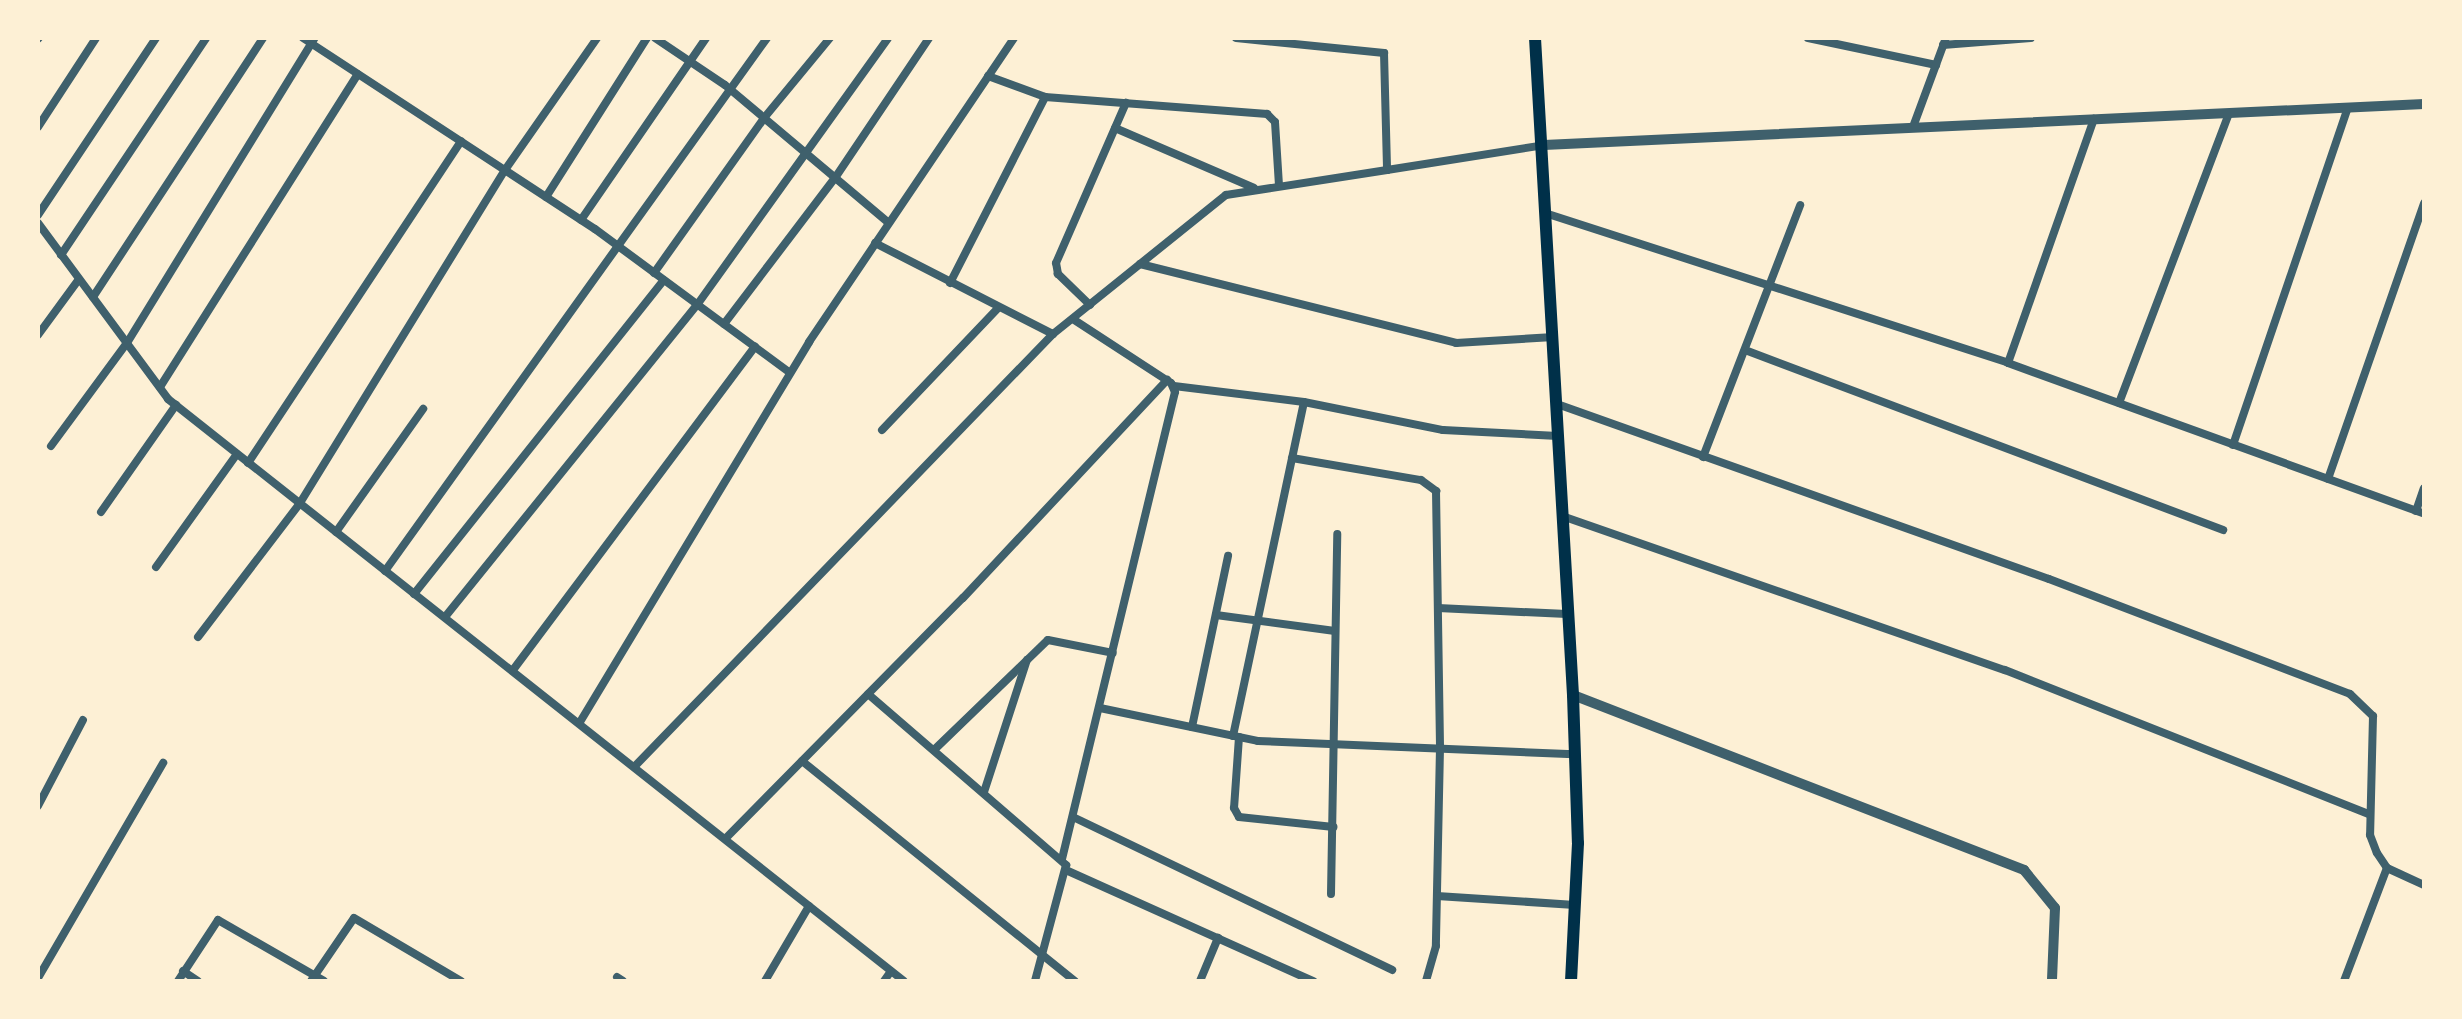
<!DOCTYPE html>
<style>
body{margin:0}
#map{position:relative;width:2462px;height:1019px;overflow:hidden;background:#fdf0d5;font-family:"Sofia Sans Condensed",sans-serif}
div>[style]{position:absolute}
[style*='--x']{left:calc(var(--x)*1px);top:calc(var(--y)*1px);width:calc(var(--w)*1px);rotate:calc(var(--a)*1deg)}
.minor>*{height:8px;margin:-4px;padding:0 4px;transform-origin:4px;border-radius:4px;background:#3f606c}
.tertiary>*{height:10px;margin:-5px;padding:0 5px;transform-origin:5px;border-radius:5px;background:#3f606c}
.secondary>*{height:12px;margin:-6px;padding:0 6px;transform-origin:6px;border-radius:6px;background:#003049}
span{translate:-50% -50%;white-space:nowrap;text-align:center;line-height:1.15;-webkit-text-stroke:6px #fdf0d5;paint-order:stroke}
.frame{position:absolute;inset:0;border:40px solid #fdf0d5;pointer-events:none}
</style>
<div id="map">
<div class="minor">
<div style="--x:303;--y:38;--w:349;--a:33.2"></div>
<div style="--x:595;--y:229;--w:242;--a:36.4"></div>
<div style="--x:655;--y:38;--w:84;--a:33.9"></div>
<div style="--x:725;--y:85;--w:214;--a:40.1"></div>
<div style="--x:1236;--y:38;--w:149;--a:5.8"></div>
<div style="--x:1384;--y:53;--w:117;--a:88.5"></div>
<div style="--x:1387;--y:170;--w:159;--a:-9"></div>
<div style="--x:1808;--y:38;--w:131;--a:11.9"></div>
<div style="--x:38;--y:39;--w:1;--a:-45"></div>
<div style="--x:1943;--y:45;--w:88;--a:-4.5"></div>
<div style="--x:988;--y:76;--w:61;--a:20.2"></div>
<div style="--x:1045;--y:97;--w:223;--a:4.4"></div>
<div style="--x:1267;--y:114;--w:11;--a:45"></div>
<div style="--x:1275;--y:122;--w:63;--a:86.4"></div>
<div style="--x:38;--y:127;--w:106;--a:-56.9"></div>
<div style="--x:1913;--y:127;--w:95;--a:-69.7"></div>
<div style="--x:1115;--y:128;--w:151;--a:23.3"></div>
<div style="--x:546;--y:197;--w:188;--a:-57.6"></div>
<div style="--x:1548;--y:214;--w:484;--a:17.9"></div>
<div style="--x:2008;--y:363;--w:443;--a:19.9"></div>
<div style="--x:38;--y:215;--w:213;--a:-56.3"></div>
<div style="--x:581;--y:220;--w:221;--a:-55.5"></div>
<div style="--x:38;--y:223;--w:219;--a:53.5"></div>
<div style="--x:168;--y:399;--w:938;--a:38.34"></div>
<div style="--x:875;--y:243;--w:200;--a:27.1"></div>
<div style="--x:1053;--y:334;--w:222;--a:-38.8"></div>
<div style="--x:1226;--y:195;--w:163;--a:-8.8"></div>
<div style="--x:61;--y:255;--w:261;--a:-56.2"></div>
<div style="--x:1140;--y:264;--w:326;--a:14"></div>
<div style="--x:1456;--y:343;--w:98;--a:-3.5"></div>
<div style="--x:654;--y:273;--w:190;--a:-54.6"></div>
<div style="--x:764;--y:118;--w:104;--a:-50.5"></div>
<div style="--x:950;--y:283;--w:209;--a:-62.9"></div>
<div style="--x:93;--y:297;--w:310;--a:-56.7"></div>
<div style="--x:1090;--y:305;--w:45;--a:-135.9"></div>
<div style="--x:1058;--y:274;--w:11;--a:-100"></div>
<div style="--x:1056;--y:263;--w:175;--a:-66.4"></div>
<div style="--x:724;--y:324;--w:183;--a:-52.8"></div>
<div style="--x:835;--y:178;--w:169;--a:-56.1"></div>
<div style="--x:38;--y:335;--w:69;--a:-53.8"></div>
<div style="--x:1745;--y:350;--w:511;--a:20.63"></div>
<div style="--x:2008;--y:363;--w:259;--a:-70.6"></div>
<div style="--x:1174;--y:386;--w:131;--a:7"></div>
<div style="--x:1304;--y:402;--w:142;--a:11.4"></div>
<div style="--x:1443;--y:430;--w:115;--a:3"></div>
<div style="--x:160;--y:387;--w:370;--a:-57.7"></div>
<div style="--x:2119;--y:403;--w:310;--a:-69.2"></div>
<div style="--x:1557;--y:404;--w:522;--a:19.58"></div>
<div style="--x:2049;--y:579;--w:322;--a:20.9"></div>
<div style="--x:2350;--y:694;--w:32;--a:44"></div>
<div style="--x:2373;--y:716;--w:119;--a:91.4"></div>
<div style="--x:2370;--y:835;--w:19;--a:69"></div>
<div style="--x:2377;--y:853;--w:18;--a:56"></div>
<div style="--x:2387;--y:868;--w:41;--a:24.7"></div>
<div style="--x:882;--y:430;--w:168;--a:-46.4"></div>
<div style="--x:2233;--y:445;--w:356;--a:-71.2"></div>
<div style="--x:51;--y:446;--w:128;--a:-53.6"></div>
<div style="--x:127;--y:343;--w:358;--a:-58.4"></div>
<div style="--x:1703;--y:457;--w:270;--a:-68.9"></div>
<div style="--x:1292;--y:458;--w:131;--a:9.7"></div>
<div style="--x:1421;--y:480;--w:19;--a:36"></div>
<div style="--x:1436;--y:491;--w:257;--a:89.1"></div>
<div style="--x:1440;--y:748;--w:198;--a:91.2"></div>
<div style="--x:1436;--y:946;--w:36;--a:106"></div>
<div style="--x:248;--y:463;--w:386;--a:-56.5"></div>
<div style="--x:2328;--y:479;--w:292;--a:-70.8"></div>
<div style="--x:2416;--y:511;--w:24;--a:-71"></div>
<div style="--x:101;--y:512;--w:131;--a:-55"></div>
<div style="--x:1562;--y:516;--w:469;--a:19.2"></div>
<div style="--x:2005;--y:670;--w:391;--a:21.6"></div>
<div style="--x:336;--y:532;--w:151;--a:-54.7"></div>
<div style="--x:156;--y:567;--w:139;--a:-54.4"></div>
<div style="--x:385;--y:571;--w:656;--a:-54.37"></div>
<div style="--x:414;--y:594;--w:401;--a:-51.5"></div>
<div style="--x:1438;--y:608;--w:129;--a:2.7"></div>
<div style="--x:1216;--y:615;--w:120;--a:7.7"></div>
<div style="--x:445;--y:617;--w:401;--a:-51.1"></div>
<div style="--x:697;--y:305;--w:328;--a:-54.4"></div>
<div style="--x:198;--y:637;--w:168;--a:-52.7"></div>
<div style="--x:300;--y:503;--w:391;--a:-58.4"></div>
<div style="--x:505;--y:170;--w:161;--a:-55.1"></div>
<div style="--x:513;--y:670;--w:404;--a:-53.2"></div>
<div style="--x:868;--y:694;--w:262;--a:40.8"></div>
<div style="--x:1066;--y:865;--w:120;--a:105"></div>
<div style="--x:1100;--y:708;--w:161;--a:11.8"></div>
<div style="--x:1258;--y:741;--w:316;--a:2.4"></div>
<div style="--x:580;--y:722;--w:444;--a:-58.9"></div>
<div style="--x:809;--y:342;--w:367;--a:-56"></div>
<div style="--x:1192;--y:727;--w:175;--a:-78.1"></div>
<div style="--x:1233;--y:736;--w:341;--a:-78"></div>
<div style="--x:1239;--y:737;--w:71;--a:94"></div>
<div style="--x:1234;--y:808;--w:10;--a:61"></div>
<div style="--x:1239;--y:817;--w:95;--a:6.1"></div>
<div style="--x:934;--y:750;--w:158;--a:-44"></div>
<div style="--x:1048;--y:640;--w:66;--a:11.3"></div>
<div style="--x:802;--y:761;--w:351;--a:38.9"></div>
<div style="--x:636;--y:765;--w:600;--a:-45.95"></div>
<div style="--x:984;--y:792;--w:139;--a:-72"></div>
<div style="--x:38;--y:806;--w:97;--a:-62.4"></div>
<div style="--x:1073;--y:817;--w:354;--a:25.6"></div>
<div style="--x:726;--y:838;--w:337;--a:-45.4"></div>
<div style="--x:963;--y:598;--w:299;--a:-46.9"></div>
<div style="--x:1062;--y:859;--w:480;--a:-76.4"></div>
<div style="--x:1175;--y:392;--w:10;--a:-114"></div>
<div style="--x:1171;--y:383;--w:117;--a:-146.9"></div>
<div style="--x:1068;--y:871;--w:269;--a:24.2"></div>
<div style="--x:1331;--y:894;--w:360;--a:-89"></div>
<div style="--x:1437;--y:896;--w:138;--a:3.7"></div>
<div style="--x:183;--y:971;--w:18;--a:34"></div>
<div style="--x:617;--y:977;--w:7;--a:34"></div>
<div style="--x:38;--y:978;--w:249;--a:-59.8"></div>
<div style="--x:178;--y:981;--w:73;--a:-56.7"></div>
<div style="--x:218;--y:920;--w:122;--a:29.9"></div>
<div style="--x:311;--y:981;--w:76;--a:-55.7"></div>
<div style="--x:354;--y:918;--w:124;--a:30.5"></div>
<div style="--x:765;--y:981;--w:87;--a:-59.6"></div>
<div style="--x:884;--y:981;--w:12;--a:-55"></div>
<div style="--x:1200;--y:981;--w:47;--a:-67.3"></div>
<div style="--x:2344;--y:981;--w:121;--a:-69.2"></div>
</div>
<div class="tertiary">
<div style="--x:1544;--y:145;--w:881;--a:-2.67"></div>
<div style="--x:1573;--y:695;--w:484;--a:21.2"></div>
<div style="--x:2024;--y:870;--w:49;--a:50.8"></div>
<div style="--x:2055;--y:908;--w:73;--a:92.4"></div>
</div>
<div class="secondary">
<div style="--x:1535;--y:38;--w:658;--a:86.69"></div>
<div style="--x:1573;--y:695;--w:148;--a:88.1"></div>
<div style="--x:1578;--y:843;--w:138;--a:92.9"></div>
</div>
<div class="frame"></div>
</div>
